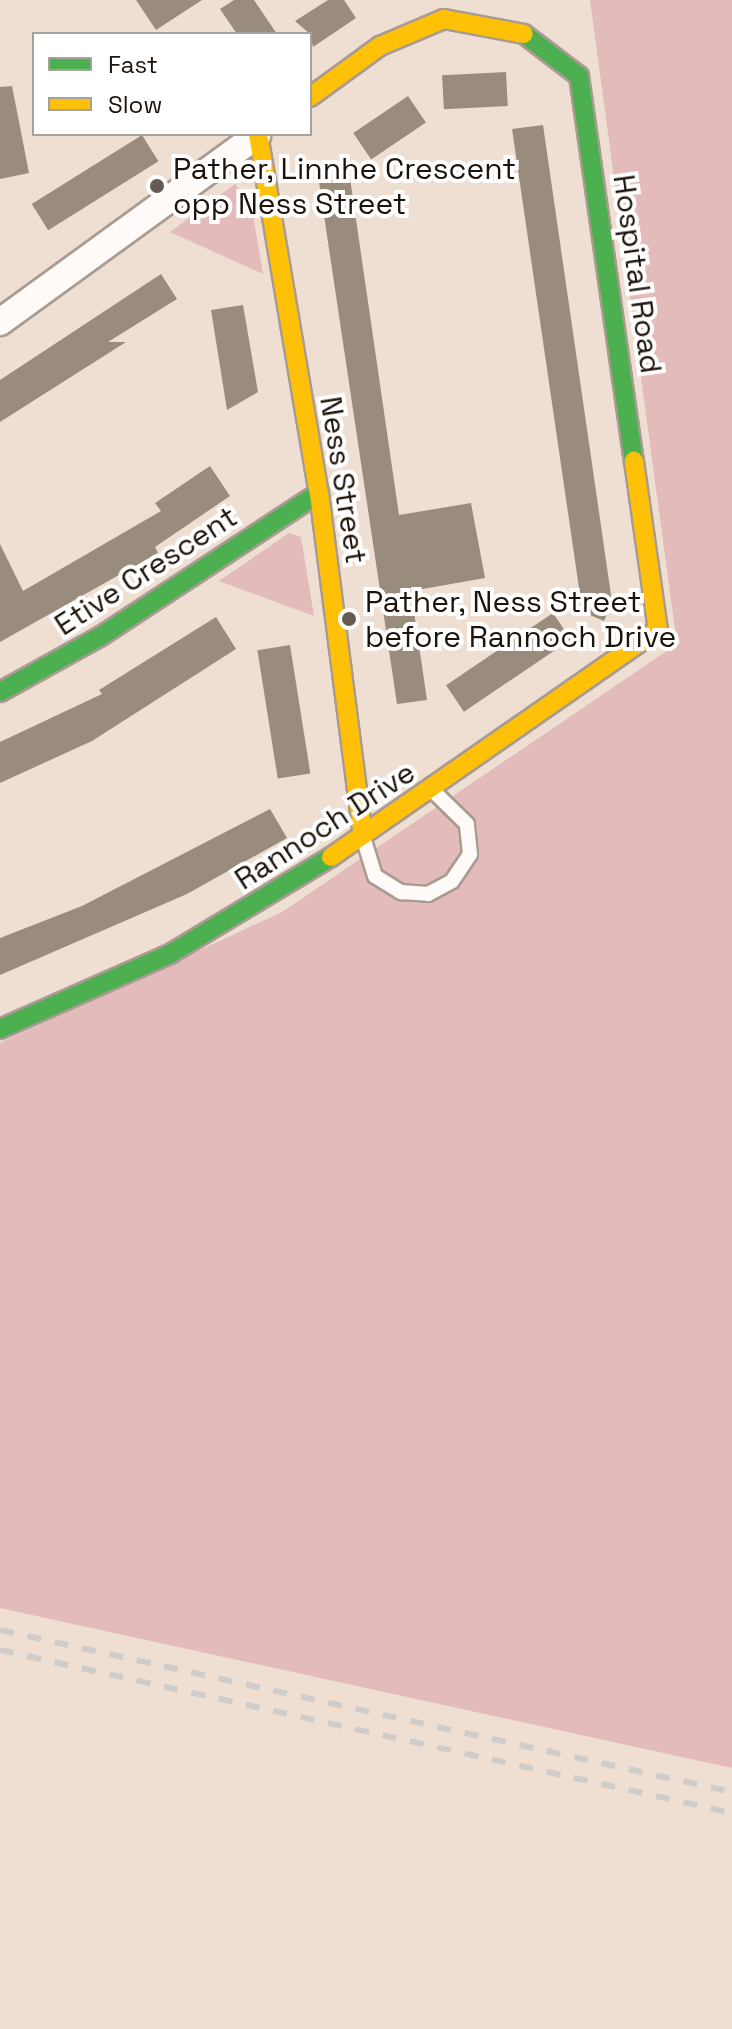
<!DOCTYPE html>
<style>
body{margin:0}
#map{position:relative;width:732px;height:2029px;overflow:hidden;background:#efded2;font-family:"Space Grotesk",sans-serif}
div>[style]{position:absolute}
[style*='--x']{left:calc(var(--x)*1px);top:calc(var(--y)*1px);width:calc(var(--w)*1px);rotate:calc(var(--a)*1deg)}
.green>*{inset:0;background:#e2bbba}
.building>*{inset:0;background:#998c7d;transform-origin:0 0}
.roads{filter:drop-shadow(2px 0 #a99b92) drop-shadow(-2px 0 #a99b92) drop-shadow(0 2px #a99b92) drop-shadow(0 -2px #a99b92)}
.lane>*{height:14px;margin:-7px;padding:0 7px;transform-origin:7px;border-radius:7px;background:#fdfaf8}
.street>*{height:26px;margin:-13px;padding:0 13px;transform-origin:13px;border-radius:13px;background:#fdfaf8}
.fast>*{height:18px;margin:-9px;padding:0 9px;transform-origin:9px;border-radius:9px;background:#4caf50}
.slow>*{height:18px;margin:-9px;padding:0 9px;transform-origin:9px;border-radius:9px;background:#ffc107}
.rail>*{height:6px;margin-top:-3px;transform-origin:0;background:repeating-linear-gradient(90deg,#d0ccc9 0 14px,transparent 0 28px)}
.dots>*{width:22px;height:22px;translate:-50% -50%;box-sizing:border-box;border:4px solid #fff;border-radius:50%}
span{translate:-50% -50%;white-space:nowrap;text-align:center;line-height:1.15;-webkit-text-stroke:8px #fff;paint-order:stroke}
.poi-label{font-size:30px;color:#1d130b}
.left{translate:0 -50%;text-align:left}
.street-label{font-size:30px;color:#1d130b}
.legend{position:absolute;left:32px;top:32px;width:280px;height:104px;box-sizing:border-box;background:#fff;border:2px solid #a5a19d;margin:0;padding:10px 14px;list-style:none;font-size:24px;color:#1d130b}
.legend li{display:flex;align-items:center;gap:16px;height:40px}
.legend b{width:40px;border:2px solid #a5a19d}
</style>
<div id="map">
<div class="green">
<div style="clip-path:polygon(590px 0,732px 0,732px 1768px,0 1608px,0 1043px,282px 912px,677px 644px)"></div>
<div style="clip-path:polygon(235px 184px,251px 203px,263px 274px,170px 232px)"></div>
<div style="clip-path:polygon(289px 533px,301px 537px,314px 616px,219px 581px)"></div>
</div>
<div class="building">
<div style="clip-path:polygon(136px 0,202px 0,156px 30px)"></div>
<div style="clip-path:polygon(234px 0,254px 0,277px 34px,237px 34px,220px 9px)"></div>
<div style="clip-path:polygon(328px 0,344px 0,356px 18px,313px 47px,310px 34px,295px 21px)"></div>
<div style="left:506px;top:72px;width:34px;height:64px;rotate:87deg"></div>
<div style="clip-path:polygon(12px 86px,29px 173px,0 179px,0 87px)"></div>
<div style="left:408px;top:96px;width:32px;height:66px;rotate:56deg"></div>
<div style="clip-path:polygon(543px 125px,612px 602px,604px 621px,566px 605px,580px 595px,512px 129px)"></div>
<div style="left:142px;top:135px;width:31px;height:130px;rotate:58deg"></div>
<div style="clip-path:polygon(350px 178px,399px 515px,471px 503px,485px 578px,411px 591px,427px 700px,397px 704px,319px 182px)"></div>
<div style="clip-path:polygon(161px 274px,177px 299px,108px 342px,126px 342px,0 422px,0 380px)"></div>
<div style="clip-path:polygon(243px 305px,258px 392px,227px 410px,211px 310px)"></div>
<div style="clip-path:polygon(210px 466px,230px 496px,155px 547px,158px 553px,0 642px,0 544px,23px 591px,161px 511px,155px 503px)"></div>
<div style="left:553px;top:613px;width:32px;height:129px;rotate:56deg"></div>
<div style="clip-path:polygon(216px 617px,236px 649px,92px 741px,0 783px,0 742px,102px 694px,99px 690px)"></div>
<div style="left:290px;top:645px;width:130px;height:33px;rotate:81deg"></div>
<div style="clip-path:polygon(270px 809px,287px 838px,187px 894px,0 975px,0 938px,82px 906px)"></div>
</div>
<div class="roads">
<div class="lane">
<div style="--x:363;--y:837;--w:41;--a:72.9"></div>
<div style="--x:375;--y:876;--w:31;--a:32"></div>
<div style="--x:401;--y:892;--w:27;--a:4"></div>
<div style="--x:428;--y:894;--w:27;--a:-28"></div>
<div style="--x:452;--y:881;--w:32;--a:-56"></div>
<div style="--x:470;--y:854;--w:30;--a:-96"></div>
<div style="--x:467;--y:824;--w:49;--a:-135.8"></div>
</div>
<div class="street">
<div style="--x:0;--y:322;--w:318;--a:-36"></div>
</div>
<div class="fast">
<div style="--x:524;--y:34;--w:69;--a:37.4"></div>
<div style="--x:579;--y:76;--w:389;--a:81.9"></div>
<div style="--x:0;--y:692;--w:115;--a:-29"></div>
<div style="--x:101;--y:636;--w:261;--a:-33.3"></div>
<div style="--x:0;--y:1029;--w:186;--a:-23.8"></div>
<div style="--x:170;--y:954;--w:188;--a:-31.1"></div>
</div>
<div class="slow">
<div style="--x:310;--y:97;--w:87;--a:-36.1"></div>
<div style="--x:380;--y:46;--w:69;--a:-22.9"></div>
<div style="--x:444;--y:19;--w:81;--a:10.6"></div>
<div style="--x:258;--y:134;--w:364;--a:80.4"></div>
<div style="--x:319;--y:493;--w:345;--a:82.7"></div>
<div style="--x:331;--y:857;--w:398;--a:-34.8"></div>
<div style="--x:658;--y:630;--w:171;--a:-98.1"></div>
</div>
</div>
<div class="rail">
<div style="--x:0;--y:1630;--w:750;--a:12.48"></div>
<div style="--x:0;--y:1650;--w:750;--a:12.55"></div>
</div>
<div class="dots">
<div style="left:157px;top:186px;background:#665a51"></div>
<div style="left:349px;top:619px;background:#665a51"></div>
</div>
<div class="poi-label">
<span class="left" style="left:173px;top:186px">Pather, Linnhe Crescent<br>opp Ness Street</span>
<span class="left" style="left:365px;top:619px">Pather, Ness Street<br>before Rannoch Drive</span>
</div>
<div class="street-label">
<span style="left:637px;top:274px;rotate:82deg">Hospital Road</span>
<span style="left:343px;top:480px;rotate:81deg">Ness Street</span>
<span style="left:146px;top:571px;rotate:-33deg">Etive Crescent</span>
<span style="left:325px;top:826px;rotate:-33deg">Rannoch Drive</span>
</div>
<ul class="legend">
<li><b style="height:10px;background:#4caf50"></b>Fast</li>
<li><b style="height:10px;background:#ffc107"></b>Slow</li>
</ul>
</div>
